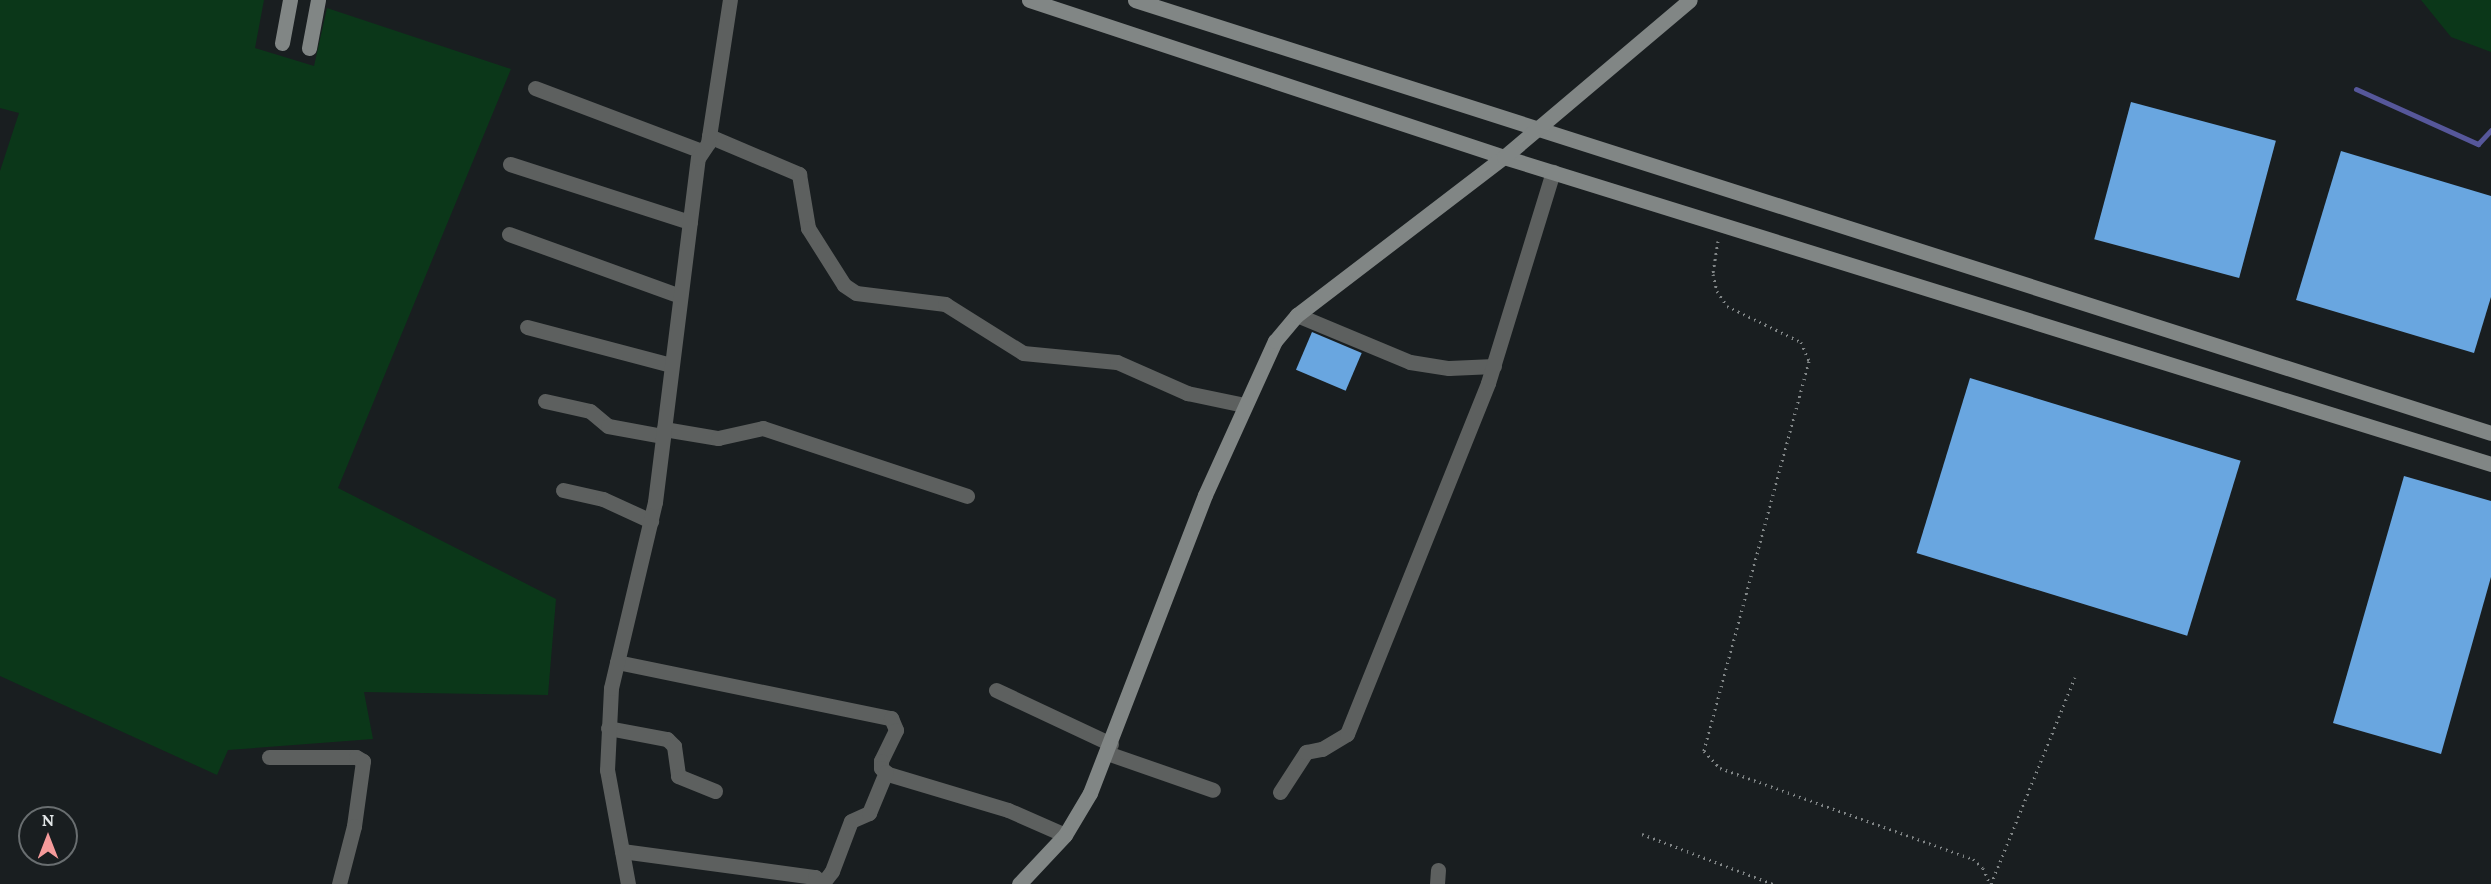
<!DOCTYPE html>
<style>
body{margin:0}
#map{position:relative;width:2491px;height:884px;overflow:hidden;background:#191e20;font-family:Lora,serif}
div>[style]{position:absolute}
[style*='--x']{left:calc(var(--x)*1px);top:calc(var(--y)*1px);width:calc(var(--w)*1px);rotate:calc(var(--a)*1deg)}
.green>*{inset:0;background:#0b3719}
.stream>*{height:5px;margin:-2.5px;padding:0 2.5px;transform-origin:2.5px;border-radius:2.5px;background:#56579a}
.building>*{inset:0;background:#69a6e0;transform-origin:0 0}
.path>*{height:3px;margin-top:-1.5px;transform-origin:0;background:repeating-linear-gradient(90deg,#808586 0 1.5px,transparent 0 6px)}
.street>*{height:15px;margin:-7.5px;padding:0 7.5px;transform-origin:7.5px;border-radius:7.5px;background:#5d605f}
.secondary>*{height:15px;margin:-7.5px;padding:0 7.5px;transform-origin:7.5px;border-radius:7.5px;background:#818685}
span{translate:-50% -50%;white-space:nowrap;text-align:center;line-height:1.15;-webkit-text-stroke:6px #191e20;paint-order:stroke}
.north{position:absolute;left:18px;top:806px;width:60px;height:60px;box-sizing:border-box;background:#191e20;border:2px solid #696e70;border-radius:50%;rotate:0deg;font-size:16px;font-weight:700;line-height:24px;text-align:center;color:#e2e6e7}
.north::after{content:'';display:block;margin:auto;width:21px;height:27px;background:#f59b9b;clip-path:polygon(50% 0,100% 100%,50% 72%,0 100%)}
</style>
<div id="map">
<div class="green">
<div style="clip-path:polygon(0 0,264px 0,255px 48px,314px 66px,327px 8px,511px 69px,338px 488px,556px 599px,548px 695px,364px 692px,373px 739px,228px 750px,217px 775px,0 676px,0 171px,19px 113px,0 108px)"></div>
<div style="clip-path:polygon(2421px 0,2491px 0,2491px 52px,2451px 37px)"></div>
</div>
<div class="stream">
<div style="--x:2356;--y:89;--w:134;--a:24.3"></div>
<div style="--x:2478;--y:144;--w:19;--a:-47"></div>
</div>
<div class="building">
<div style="left:2131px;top:102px;width:150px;height:142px;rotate:15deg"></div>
<div style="clip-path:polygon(2341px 151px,2491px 196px,2491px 297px,2474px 353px,2296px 300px)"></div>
<div style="left:1312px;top:332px;width:54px;height:41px;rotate:23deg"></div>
<div style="left:1970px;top:378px;width:283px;height:183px;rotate:17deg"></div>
<div style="clip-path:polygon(2404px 476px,2491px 501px,2491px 577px,2441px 754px,2333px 723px)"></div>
</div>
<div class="path">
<div style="--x:1718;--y:241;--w:33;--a:99"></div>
<div style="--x:1713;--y:274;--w:17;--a:77"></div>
<div style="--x:1717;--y:291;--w:18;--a:56"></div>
<div style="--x:1727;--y:306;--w:82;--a:25.9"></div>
<div style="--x:1801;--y:342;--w:21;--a:67"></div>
<div style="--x:1809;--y:361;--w:404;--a:105.1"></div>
<div style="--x:1704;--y:751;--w:23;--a:47"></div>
<div style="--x:1720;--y:768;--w:269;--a:19.8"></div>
<div style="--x:1973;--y:859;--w:13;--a:42"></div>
<div style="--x:1983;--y:868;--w:17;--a:66"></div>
<div style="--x:1642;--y:834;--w:140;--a:20.9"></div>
<div style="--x:1991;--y:884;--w:223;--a:-67.9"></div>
</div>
<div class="street">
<div style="--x:535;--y:88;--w:178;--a:20.7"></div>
<div style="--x:709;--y:136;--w:98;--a:22.9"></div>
<div style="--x:799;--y:174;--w:55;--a:80.5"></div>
<div style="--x:808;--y:228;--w:67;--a:57.7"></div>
<div style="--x:844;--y:285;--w:14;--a:34"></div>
<div style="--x:856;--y:293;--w:90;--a:7"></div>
<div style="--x:945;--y:304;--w:92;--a:32.1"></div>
<div style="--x:1023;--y:353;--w:94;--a:5.5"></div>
<div style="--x:1117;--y:362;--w:77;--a:23.9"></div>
<div style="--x:1187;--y:393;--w:58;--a:11.9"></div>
<div style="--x:510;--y:164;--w:189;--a:17.9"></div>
<div style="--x:509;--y:234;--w:182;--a:19.9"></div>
<div style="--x:1297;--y:315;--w:122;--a:22.6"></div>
<div style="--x:1410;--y:362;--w:39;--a:9"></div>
<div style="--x:1449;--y:368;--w:45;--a:-2.5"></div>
<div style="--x:527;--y:327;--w:149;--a:14.8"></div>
<div style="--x:545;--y:401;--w:46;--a:12.5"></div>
<div style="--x:590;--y:411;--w:23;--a:40"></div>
<div style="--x:608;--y:426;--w:56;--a:10.3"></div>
<div style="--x:664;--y:429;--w:55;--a:9.5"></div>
<div style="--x:718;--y:438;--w:46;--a:-12.5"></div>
<div style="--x:763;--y:428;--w:215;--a:18.4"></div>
<div style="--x:563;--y:490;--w:41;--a:12.7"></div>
<div style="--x:603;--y:499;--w:53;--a:24.6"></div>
<div style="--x:617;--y:662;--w:280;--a:11.6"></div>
<div style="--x:891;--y:718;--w:13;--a:67"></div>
<div style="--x:896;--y:730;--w:34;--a:116"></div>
<div style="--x:881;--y:761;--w:7;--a:90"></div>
<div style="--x:881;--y:768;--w:9;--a:41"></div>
<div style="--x:888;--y:774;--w:125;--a:16.7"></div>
<div style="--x:1008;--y:810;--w:62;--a:23.7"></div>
<div style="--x:996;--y:690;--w:127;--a:25.2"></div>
<div style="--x:608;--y:728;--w:60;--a:10.6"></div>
<div style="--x:667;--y:739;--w:10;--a:45"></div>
<div style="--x:674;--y:746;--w:30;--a:82"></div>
<div style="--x:678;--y:776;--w:40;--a:22"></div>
<div style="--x:1107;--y:753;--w:112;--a:19.2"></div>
<div style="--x:269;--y:757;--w:87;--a:0"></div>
<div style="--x:356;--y:757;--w:8;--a:30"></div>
<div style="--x:363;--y:761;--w:66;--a:97.9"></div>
<div style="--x:354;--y:826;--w:60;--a:104.5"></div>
<div style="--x:1280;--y:792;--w:48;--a:-57"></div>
<div style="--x:1306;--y:752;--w:16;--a:-11"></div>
<div style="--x:1322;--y:749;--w:29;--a:-31"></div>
<div style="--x:1347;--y:734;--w:378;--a:-68.1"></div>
<div style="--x:1488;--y:383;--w:221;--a:-72.9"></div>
<div style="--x:622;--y:851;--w:195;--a:7.7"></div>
<div style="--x:815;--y:877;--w:9;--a:54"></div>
<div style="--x:628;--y:884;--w:116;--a:-100.4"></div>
<div style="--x:607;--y:770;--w:82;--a:-87.2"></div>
<div style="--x:611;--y:688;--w:191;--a:-76.7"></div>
<div style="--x:655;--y:502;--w:347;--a:-82.9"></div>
<div style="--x:698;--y:158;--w:18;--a:-56"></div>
<div style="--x:708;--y:143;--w:145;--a:-81.3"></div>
<div style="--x:822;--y:884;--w:16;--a:-52"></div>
<div style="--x:832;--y:871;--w:53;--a:-69.2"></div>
<div style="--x:851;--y:821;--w:20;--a:-24"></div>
<div style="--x:869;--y:813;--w:44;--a:-67.5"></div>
<div style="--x:1437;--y:884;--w:14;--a:-86"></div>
</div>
<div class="secondary">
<div style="--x:1029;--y:0;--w:500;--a:18.29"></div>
<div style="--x:1504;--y:157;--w:1034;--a:17.28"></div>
<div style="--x:1135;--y:0;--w:1423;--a:17.71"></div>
<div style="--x:282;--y:43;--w:44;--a:-79.5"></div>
<div style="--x:309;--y:48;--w:49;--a:-79.4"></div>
<div style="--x:1019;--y:884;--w:67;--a:-46.8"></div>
<div style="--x:1065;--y:835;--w:49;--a:-59.2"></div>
<div style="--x:1090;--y:793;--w:319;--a:-68.9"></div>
<div style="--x:1205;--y:495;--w:169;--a:-65.6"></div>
<div style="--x:1275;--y:341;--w:34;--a:-50"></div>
<div style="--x:1297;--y:315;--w:260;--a:-37.4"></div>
<div style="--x:1504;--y:157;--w:243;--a:-40.2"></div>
</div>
<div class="north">N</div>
</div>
